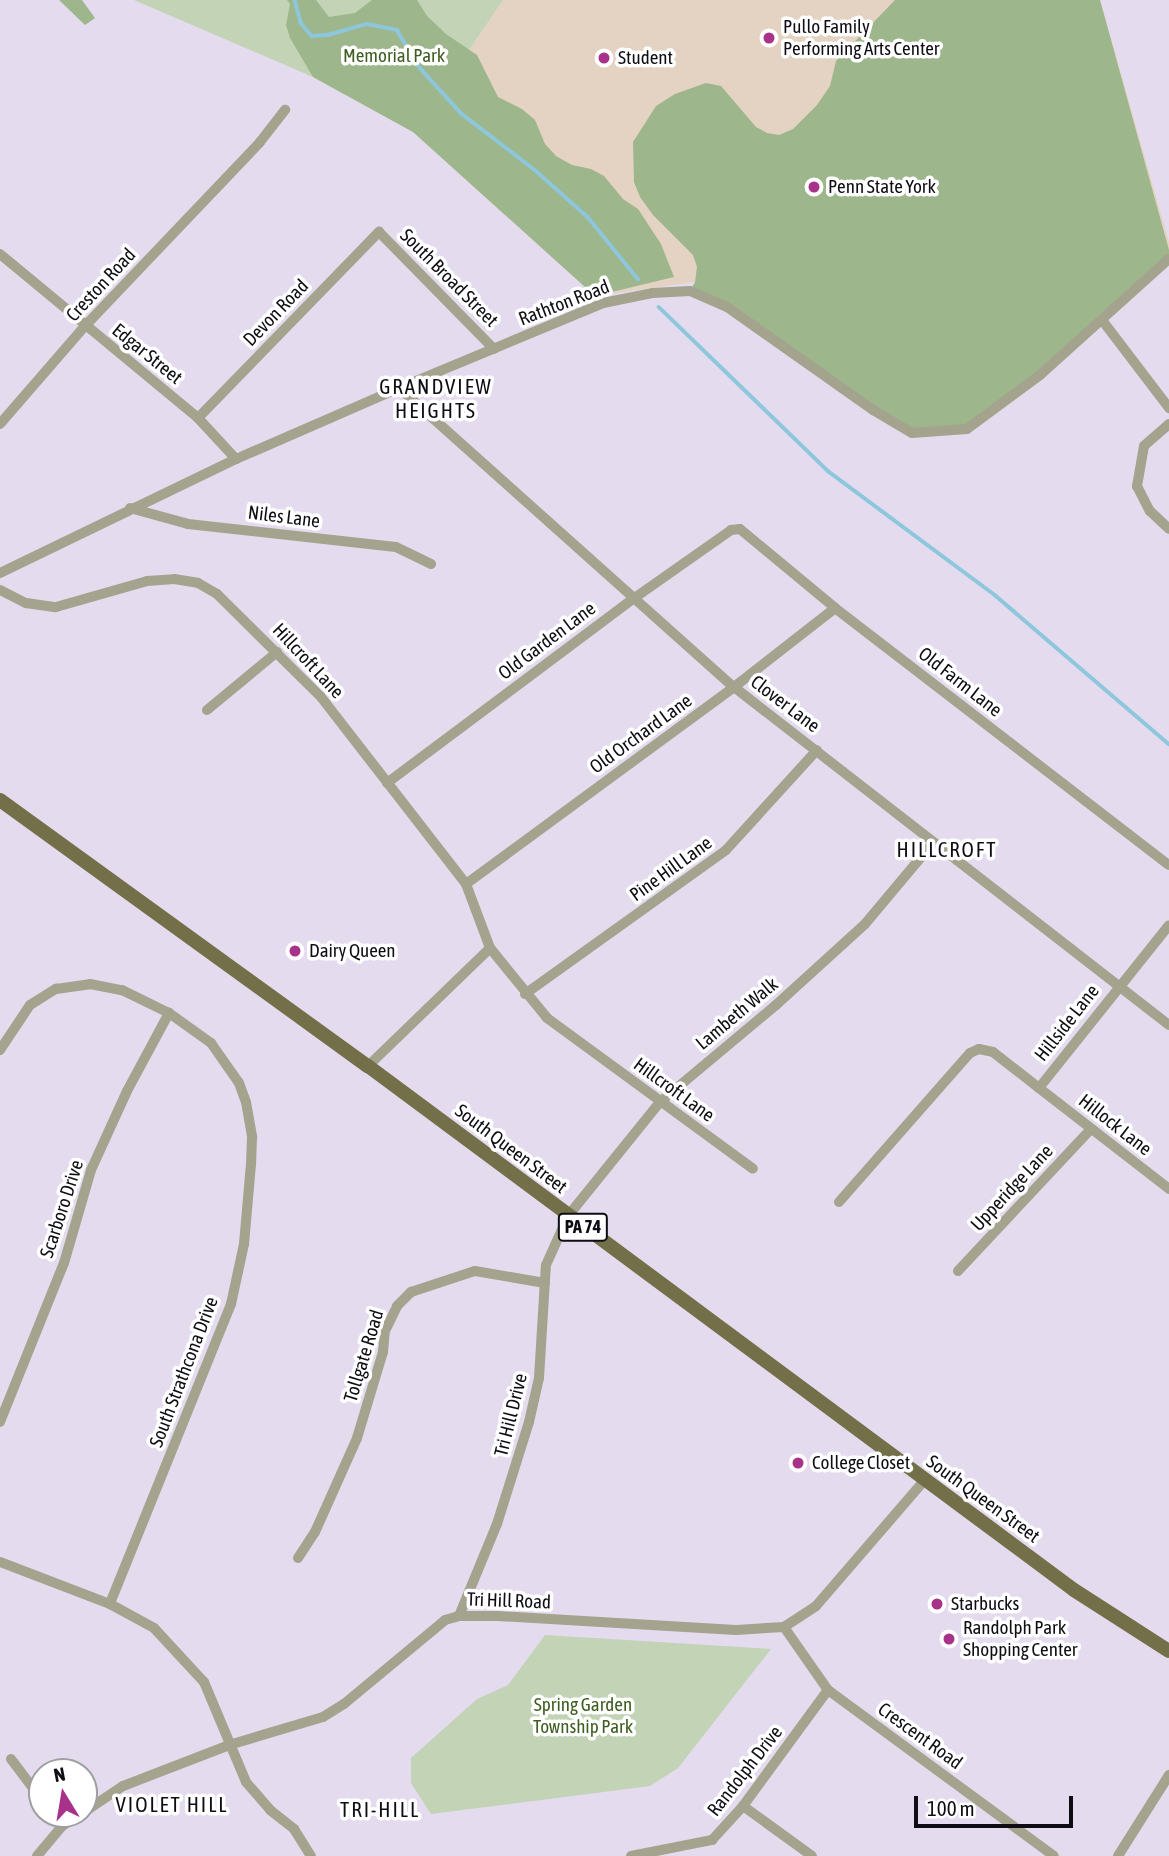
<!DOCTYPE html>
<style>
body{margin:0}
#map{position:relative;width:1169px;height:1856px;overflow:hidden;background:#e4dbef;font-family:"Asap Condensed",sans-serif}
div>[style]{position:absolute}
[style*='--x']{left:calc(var(--x)*1px);top:calc(var(--y)*1px);width:calc(var(--w)*1px);rotate:calc(var(--a)*1deg)}
.education>*{inset:0;background:#e4d3c2}
.green>*{inset:0;background:#c2d3b6}
.forest>*{inset:0;background:#9db68b}
.stream>*{height:3.5px;margin:-1.75px;padding:0 1.75px;transform-origin:1.75px;border-radius:1.75px;background:#8ec7dc}
.minor>*{height:10px;margin:-5px;padding:0 5px;transform-origin:5px;border-radius:5px;background:#a4a38e}
.major>*{height:14px;margin:-7px;padding:0 7px;transform-origin:7px;border-radius:7px;background:#736f49}
.dots>*{width:19px;height:19px;translate:-50% -50%;box-sizing:border-box;border:4px solid #fff;border-radius:50%}
span{translate:-50% -50%;white-space:nowrap;text-align:center;line-height:1.15;-webkit-text-stroke:7px #fff;paint-order:stroke}
.shield-label span{padding:2px 5px;background:#fff;border:2px solid;border-radius:5px;-webkit-text-stroke-width:0}
.shield-label{font-size:18px;color:#0f0c13;font-weight:700}
.poi-label{font-size:19px;color:#0f0c13}
.left{translate:0 -50%;text-align:left}
.park-label{font-size:19px;color:#3e5d20}
.street-label{font-size:19px;color:#0f0c13}
.neighbourhood-label{font-size:21px;color:#0f0c13;letter-spacing:2px}
.north{position:absolute;left:28px;top:1758px;width:70px;height:70px;box-sizing:border-box;background:#fff;border:2px solid #9f9ea1;border-radius:50%;rotate:349deg;font-size:19px;font-weight:700;line-height:28px;text-align:center;color:#0f0c13}
.north::after{content:'';display:block;margin:auto;width:24px;height:32px;background:#a83289;clip-path:polygon(50% 0,100% 100%,50% 72%,0 100%)}
.scale{position:absolute;left:914px;top:1796px;width:159px;height:32px;box-sizing:border-box;border:4px solid #0f0c13;border-top:0;padding-left:9px;font-size:21px;line-height:24px;white-space:nowrap;color:#0f0c13;-webkit-text-stroke:5px #fff;paint-order:stroke}
</style>
<div id="map">
<div class="education">
<div style="clip-path:polygon(503px 0,1100px 0,1169px 242px,1169px 259px,695px 282px,595px 296px,413px 132px)"></div>
</div>
<div class="green">
<div style="clip-path:polygon(134px 0,503px 0,413px 132px,313px 77px)"></div>
<div style="clip-path:polygon(545px 1635px,771px 1649px,678px 1768px,650px 1786px,431px 1814px,411px 1783px,411px 1758px,477px 1699px,508px 1685px)"></div>
</div>
<div class="forest">
<div style="clip-path:polygon(59px 0,82px 0,95px 18px,85px 25px)"></div>
<div style="clip-path:polygon(287px 0,316px 0,329px 17px,355px 13px,372px 0,417px 0,427px 16px,446px 34px,477px 55px,498px 97px,522px 109px,535px 120px,545px 144px,556px 156px,572px 165px,591px 169px,604px 176px,623px 199px,638px 209px,661px 244px,674px 277px,595px 296px,413px 132px,313px 77px,290px 38px,286px 25px,290px 4px)"></div>
<div style="clip-path:polygon(895px 0,1100px 0,1169px 250px,1169px 256px,1040px 375px,967px 429px,912px 433px,780px 342px,690px 291px,695px 282px,697px 267px,693px 255px,653px 215px,640px 197px,634px 182px,633px 142px,656px 106px,675px 94px,706px 83px,721px 86px,756px 127px,767px 133px,779px 135px,793px 129px,817px 105px,830px 86px,836px 61px)"></div>
</div>
<div class="stream">
<div style="--x:295;--y:0;--w:24;--a:75"></div>
<div style="--x:301;--y:23;--w:17;--a:50"></div>
<div style="--x:312;--y:36;--w:16;--a:-4"></div>
<div style="--x:328;--y:35;--w:41;--a:-15.8"></div>
<div style="--x:367;--y:24;--w:31;--a:11"></div>
<div style="--x:397;--y:30;--w:44;--a:58.8"></div>
<div style="--x:420;--y:68;--w:62;--a:47.6"></div>
<div style="--x:462;--y:114;--w:92;--a:37.5"></div>
<div style="--x:535;--y:170;--w:71;--a:41.6"></div>
<div style="--x:588;--y:217;--w:80;--a:51.1"></div>
<div style="--x:659;--y:307;--w:235;--a:44.1"></div>
<div style="--x:828;--y:471;--w:208;--a:36.6"></div>
<div style="--x:995;--y:595;--w:229;--a:40.6"></div>
</div>
<div class="minor">
<div style="--x:0;--y:254;--w:257;--a:39.6"></div>
<div style="--x:198;--y:418;--w:56;--a:47.2"></div>
<div style="--x:1102;--y:320;--w:111;--a:52.7"></div>
<div style="--x:399;--y:388;--w:449;--a:41.8"></div>
<div style="--x:734;--y:687;--w:551;--a:37.85"></div>
<div style="--x:198;--y:418;--w:260;--a:-45.8"></div>
<div style="--x:379;--y:232;--w:164;--a:45.5"></div>
<div style="--x:0;--y:424;--w:130;--a:-49.1"></div>
<div style="--x:85;--y:326;--w:254;--a:-46.4"></div>
<div style="--x:260;--y:142;--w:41;--a:-52"></div>
<div style="--x:1169;--y:424;--w:33;--a:139"></div>
<div style="--x:1144;--y:446;--w:41;--a:99.9"></div>
<div style="--x:1137;--y:486;--w:28;--a:63"></div>
<div style="--x:1150;--y:511;--w:26;--a:43"></div>
<div style="--x:130;--y:508;--w:60;--a:15.4"></div>
<div style="--x:188;--y:524;--w:209;--a:6.3"></div>
<div style="--x:396;--y:547;--w:39;--a:26"></div>
<div style="--x:0;--y:573;--w:262;--a:-25.8"></div>
<div style="--x:236;--y:459;--w:178;--a:-23.5"></div>
<div style="--x:399;--y:388;--w:221;--a:-22.6"></div>
<div style="--x:603;--y:303;--w:50;--a:-11.5"></div>
<div style="--x:652;--y:293;--w:38;--a:-3"></div>
<div style="--x:690;--y:291;--w:40;--a:23.4"></div>
<div style="--x:727;--y:307;--w:179;--a:35.2"></div>
<div style="--x:873;--y:410;--w:45;--a:30.5"></div>
<div style="--x:912;--y:433;--w:55;--a:-4.2"></div>
<div style="--x:967;--y:429;--w:91;--a:-36.5"></div>
<div style="--x:1040;--y:375;--w:173;--a:-42"></div>
<div style="--x:0;--y:590;--w:29;--a:27"></div>
<div style="--x:26;--y:603;--w:30;--a:8"></div>
<div style="--x:56;--y:607;--w:95;--a:-15.9"></div>
<div style="--x:147;--y:581;--w:27;--a:-4"></div>
<div style="--x:174;--y:579;--w:24;--a:9"></div>
<div style="--x:198;--y:583;--w:22;--a:30"></div>
<div style="--x:217;--y:594;--w:146;--a:44.7"></div>
<div style="--x:321;--y:697;--w:237;--a:52.2"></div>
<div style="--x:466;--y:884;--w:68;--a:69.4"></div>
<div style="--x:490;--y:948;--w:90;--a:50.8"></div>
<div style="--x:547;--y:1018;--w:255;--a:36.2"></div>
<div style="--x:207;--y:710;--w:91;--a:-39.6"></div>
<div style="--x:387;--y:783;--w:307;--a:-36.8"></div>
<div style="--x:633;--y:599;--w:120;--a:-35.1"></div>
<div style="--x:731;--y:530;--w:9;--a:-6"></div>
<div style="--x:740;--y:529;--w:124;--a:39.7"></div>
<div style="--x:835;--y:608;--w:421;--a:37.6"></div>
<div style="--x:466;--y:884;--w:333;--a:-36.3"></div>
<div style="--x:734;--y:687;--w:128;--a:-38"></div>
<div style="--x:525;--y:994;--w:247;--a:-35.6"></div>
<div style="--x:726;--y:850;--w:135;--a:-47.7"></div>
<div style="--x:0;--y:1050;--w:54;--a:-56.3"></div>
<div style="--x:30;--y:1005;--w:31;--a:-32"></div>
<div style="--x:56;--y:989;--w:34;--a:-8"></div>
<div style="--x:90;--y:984;--w:33;--a:11"></div>
<div style="--x:122;--y:990;--w:52;--a:26.1"></div>
<div style="--x:169;--y:1013;--w:52;--a:35.5"></div>
<div style="--x:211;--y:1043;--w:49;--a:55"></div>
<div style="--x:239;--y:1083;--w:20;--a:70"></div>
<div style="--x:246;--y:1102;--w:36;--a:80"></div>
<div style="--x:252;--y:1137;--w:27;--a:92"></div>
<div style="--x:251;--y:1164;--w:80;--a:95"></div>
<div style="--x:244;--y:1244;--w:61;--a:102.2"></div>
<div style="--x:231;--y:1304;--w:323;--a:112"></div>
<div style="--x:368;--y:1066;--w:170;--a:-44"></div>
<div style="--x:1039;--y:1088;--w:165;--a:37.8"></div>
<div style="--x:839;--y:1202;--w:198;--a:-48.7"></div>
<div style="--x:970;--y:1053;--w:10;--a:-24"></div>
<div style="--x:979;--y:1049;--w:14;--a:12"></div>
<div style="--x:993;--y:1052;--w:58;--a:38"></div>
<div style="--x:1039;--y:1088;--w:208;--a:-51.4"></div>
<div style="--x:958;--y:1271;--w:195;--a:-46.9"></div>
<div style="--x:0;--y:1422;--w:171;--a:-68.1"></div>
<div style="--x:64;--y:1263;--w:97;--a:-73.8"></div>
<div style="--x:91;--y:1170;--w:87;--a:-65.5"></div>
<div style="--x:127;--y:1091;--w:89;--a:-61.7"></div>
<div style="--x:298;--y:1558;--w:31;--a:-57"></div>
<div style="--x:315;--y:1532;--w:103;--a:-65.9"></div>
<div style="--x:357;--y:1438;--w:90;--a:-73.2"></div>
<div style="--x:383;--y:1352;--w:21;--a:-85"></div>
<div style="--x:385;--y:1331;--w:28;--a:-64"></div>
<div style="--x:397;--y:1306;--w:20;--a:-45"></div>
<div style="--x:411;--y:1292;--w:67;--a:-18.2"></div>
<div style="--x:475;--y:1271;--w:71;--a:9.7"></div>
<div style="--x:0;--y:1562;--w:118;--a:20.9"></div>
<div style="--x:110;--y:1604;--w:50;--a:28.6"></div>
<div style="--x:154;--y:1628;--w:74;--a:47.2"></div>
<div style="--x:204;--y:1682;--w:108;--a:67.2"></div>
<div style="--x:246;--y:1782;--w:37;--a:49"></div>
<div style="--x:270;--y:1810;--w:31;--a:38"></div>
<div style="--x:294;--y:1829;--w:32;--a:58"></div>
<div style="--x:459;--y:1616;--w:100;--a:-67.6"></div>
<div style="--x:497;--y:1524;--w:107;--a:-72.6"></div>
<div style="--x:529;--y:1422;--w:45;--a:-77.2"></div>
<div style="--x:539;--y:1378;--w:113;--a:-86.5"></div>
<div style="--x:546;--y:1265;--w:54;--a:-65.8"></div>
<div style="--x:568;--y:1216;--w:146;--a:-51.1"></div>
<div style="--x:660;--y:1102;--w:151;--a:-39.9"></div>
<div style="--x:776;--y:1005;--w:120;--a:-42.3"></div>
<div style="--x:865;--y:924;--w:106;--a:-50"></div>
<div style="--x:784;--y:1627;--w:77;--a:55.1"></div>
<div style="--x:828;--y:1690;--w:280;--a:36.3"></div>
<div style="--x:11;--y:1759;--w:51;--a:52.9"></div>
<div style="--x:743;--y:1806;--w:85;--a:35.9"></div>
<div style="--x:84;--y:1812;--w:47;--a:-33.7"></div>
<div style="--x:123;--y:1786;--w:114;--a:-21.1"></div>
<div style="--x:229;--y:1745;--w:98;--a:-16.6"></div>
<div style="--x:323;--y:1717;--w:25;--a:-32"></div>
<div style="--x:344;--y:1704;--w:131;--a:-39.7"></div>
<div style="--x:445;--y:1620;--w:15;--a:-16"></div>
<div style="--x:459;--y:1616;--w:39;--a:0"></div>
<div style="--x:498;--y:1616;--w:238;--a:3.4"></div>
<div style="--x:736;--y:1630;--w:48;--a:-3.6"></div>
<div style="--x:784;--y:1627;--w:38;--a:-33"></div>
<div style="--x:816;--y:1606;--w:165;--a:-49.2"></div>
<div style="--x:53;--y:1814;--w:15;--a:53"></div>
<div style="--x:37;--y:1856;--w:39;--a:-50"></div>
<div style="--x:62;--y:1826;--w:22;--a:-32"></div>
<div style="--x:631;--y:1856;--w:83;--a:-11.2"></div>
<div style="--x:712;--y:1840;--w:46;--a:-47.6"></div>
<div style="--x:743;--y:1806;--w:144;--a:-53.8"></div>
<div style="--x:1118;--y:1856;--w:96;--a:-57.8"></div>
</div>
<div class="major">
<div style="--x:0;--y:800;--w:454;--a:35.9"></div>
<div style="--x:368;--y:1066;--w:879;--a:36.58"></div>
<div style="--x:1074;--y:1590;--w:113;--a:32.7"></div>
</div>
<div class="dots">
<div style="left:769px;top:38px;background:#a83289"></div>
<div style="left:604px;top:58px;background:#a83289"></div>
<div style="left:814px;top:187px;background:#a83289"></div>
<div style="left:295px;top:951px;background:#a83289"></div>
<div style="left:798px;top:1463px;background:#a83289"></div>
<div style="left:937px;top:1604px;background:#a83289"></div>
<div style="left:949px;top:1639px;background:#a83289"></div>
</div>
<div class="shield-label">
<span style="left:583px;top:1227px">PA 74</span>
</div>
<div class="poi-label">
<span class="left" style="left:783px;top:38px">Pullo Family<br>Performing Arts Center</span>
<span class="left" style="left:618px;top:58px">Student</span>
<span class="left" style="left:828px;top:187px">Penn State York</span>
<span class="left" style="left:309px;top:951px">Dairy Queen</span>
<span class="left" style="left:812px;top:1463px">College Closet</span>
<span class="left" style="left:951px;top:1604px">Starbucks</span>
<span class="left" style="left:963px;top:1639px">Randolph Park<br>Shopping Center</span>
</div>
<div class="park-label">
<span style="left:394px;top:56px">Memorial Park</span>
<span style="left:583px;top:1716px">Spring Garden<br>Township Park</span>
</div>
<div class="street-label">
<span style="left:449px;top:278px;rotate:45deg">South Broad Street</span>
<span style="left:101px;top:285px;rotate:-47deg">Creston Road</span>
<span style="left:564px;top:303px;rotate:-21deg">Rathton Road</span>
<span style="left:276px;top:313px;rotate:-46deg">Devon Road</span>
<span style="left:147px;top:354px;rotate:39deg">Edgar Street</span>
<span style="left:284px;top:517px;rotate:7deg">Niles Lane</span>
<span style="left:547px;top:641px;rotate:-37deg">Old Garden Lane</span>
<span style="left:308px;top:661px;rotate:47deg">Hillcroft Lane</span>
<span style="left:960px;top:682px;rotate:38deg">Old Farm Lane</span>
<span style="left:785px;top:704px;rotate:37deg">Clover Lane</span>
<span style="left:641px;top:734px;rotate:-36deg">Old Orchard Lane</span>
<span style="left:671px;top:869px;rotate:-36deg">Pine Hill Lane</span>
<span style="left:737px;top:1014px;rotate:-40deg">Lambeth Walk</span>
<span style="left:1067px;top:1023px;rotate:-52deg">Hillside Lane</span>
<span style="left:674px;top:1090px;rotate:36deg">Hillcroft Lane</span>
<span style="left:1115px;top:1125px;rotate:38deg">Hillock Lane</span>
<span style="left:511px;top:1149px;rotate:37deg">South Queen Street</span>
<span style="left:1012px;top:1188px;rotate:-47deg">Upperidge Lane</span>
<span style="left:62px;top:1209px;rotate:-72deg">Scarboro Drive</span>
<span style="left:364px;top:1356px;rotate:-73deg">Tollgate Road</span>
<span style="left:184px;top:1372px;rotate:-69deg">South Strathcona Drive</span>
<span style="left:511px;top:1415px;rotate:-76deg">Tri Hill Drive</span>
<span style="left:983px;top:1499px;rotate:36deg">South Queen Street</span>
<span style="left:509px;top:1601px;rotate:2deg">Tri Hill Road</span>
<span style="left:920px;top:1736px;rotate:36deg">Crescent Road</span>
<span style="left:745px;top:1771px;rotate:-52deg">Randolph Drive</span>
</div>
<div class="neighbourhood-label">
<span style="left:436px;top:398px">GRANDVIEW<br>HEIGHTS</span>
<span style="left:947px;top:849px">HILLCROFT</span>
<span style="left:172px;top:1804px">VIOLET HILL</span>
<span style="left:380px;top:1809px">TRI-HILL</span>
</div>
<div class="north">N</div>
<div class="scale">100 m</div>
</div>
